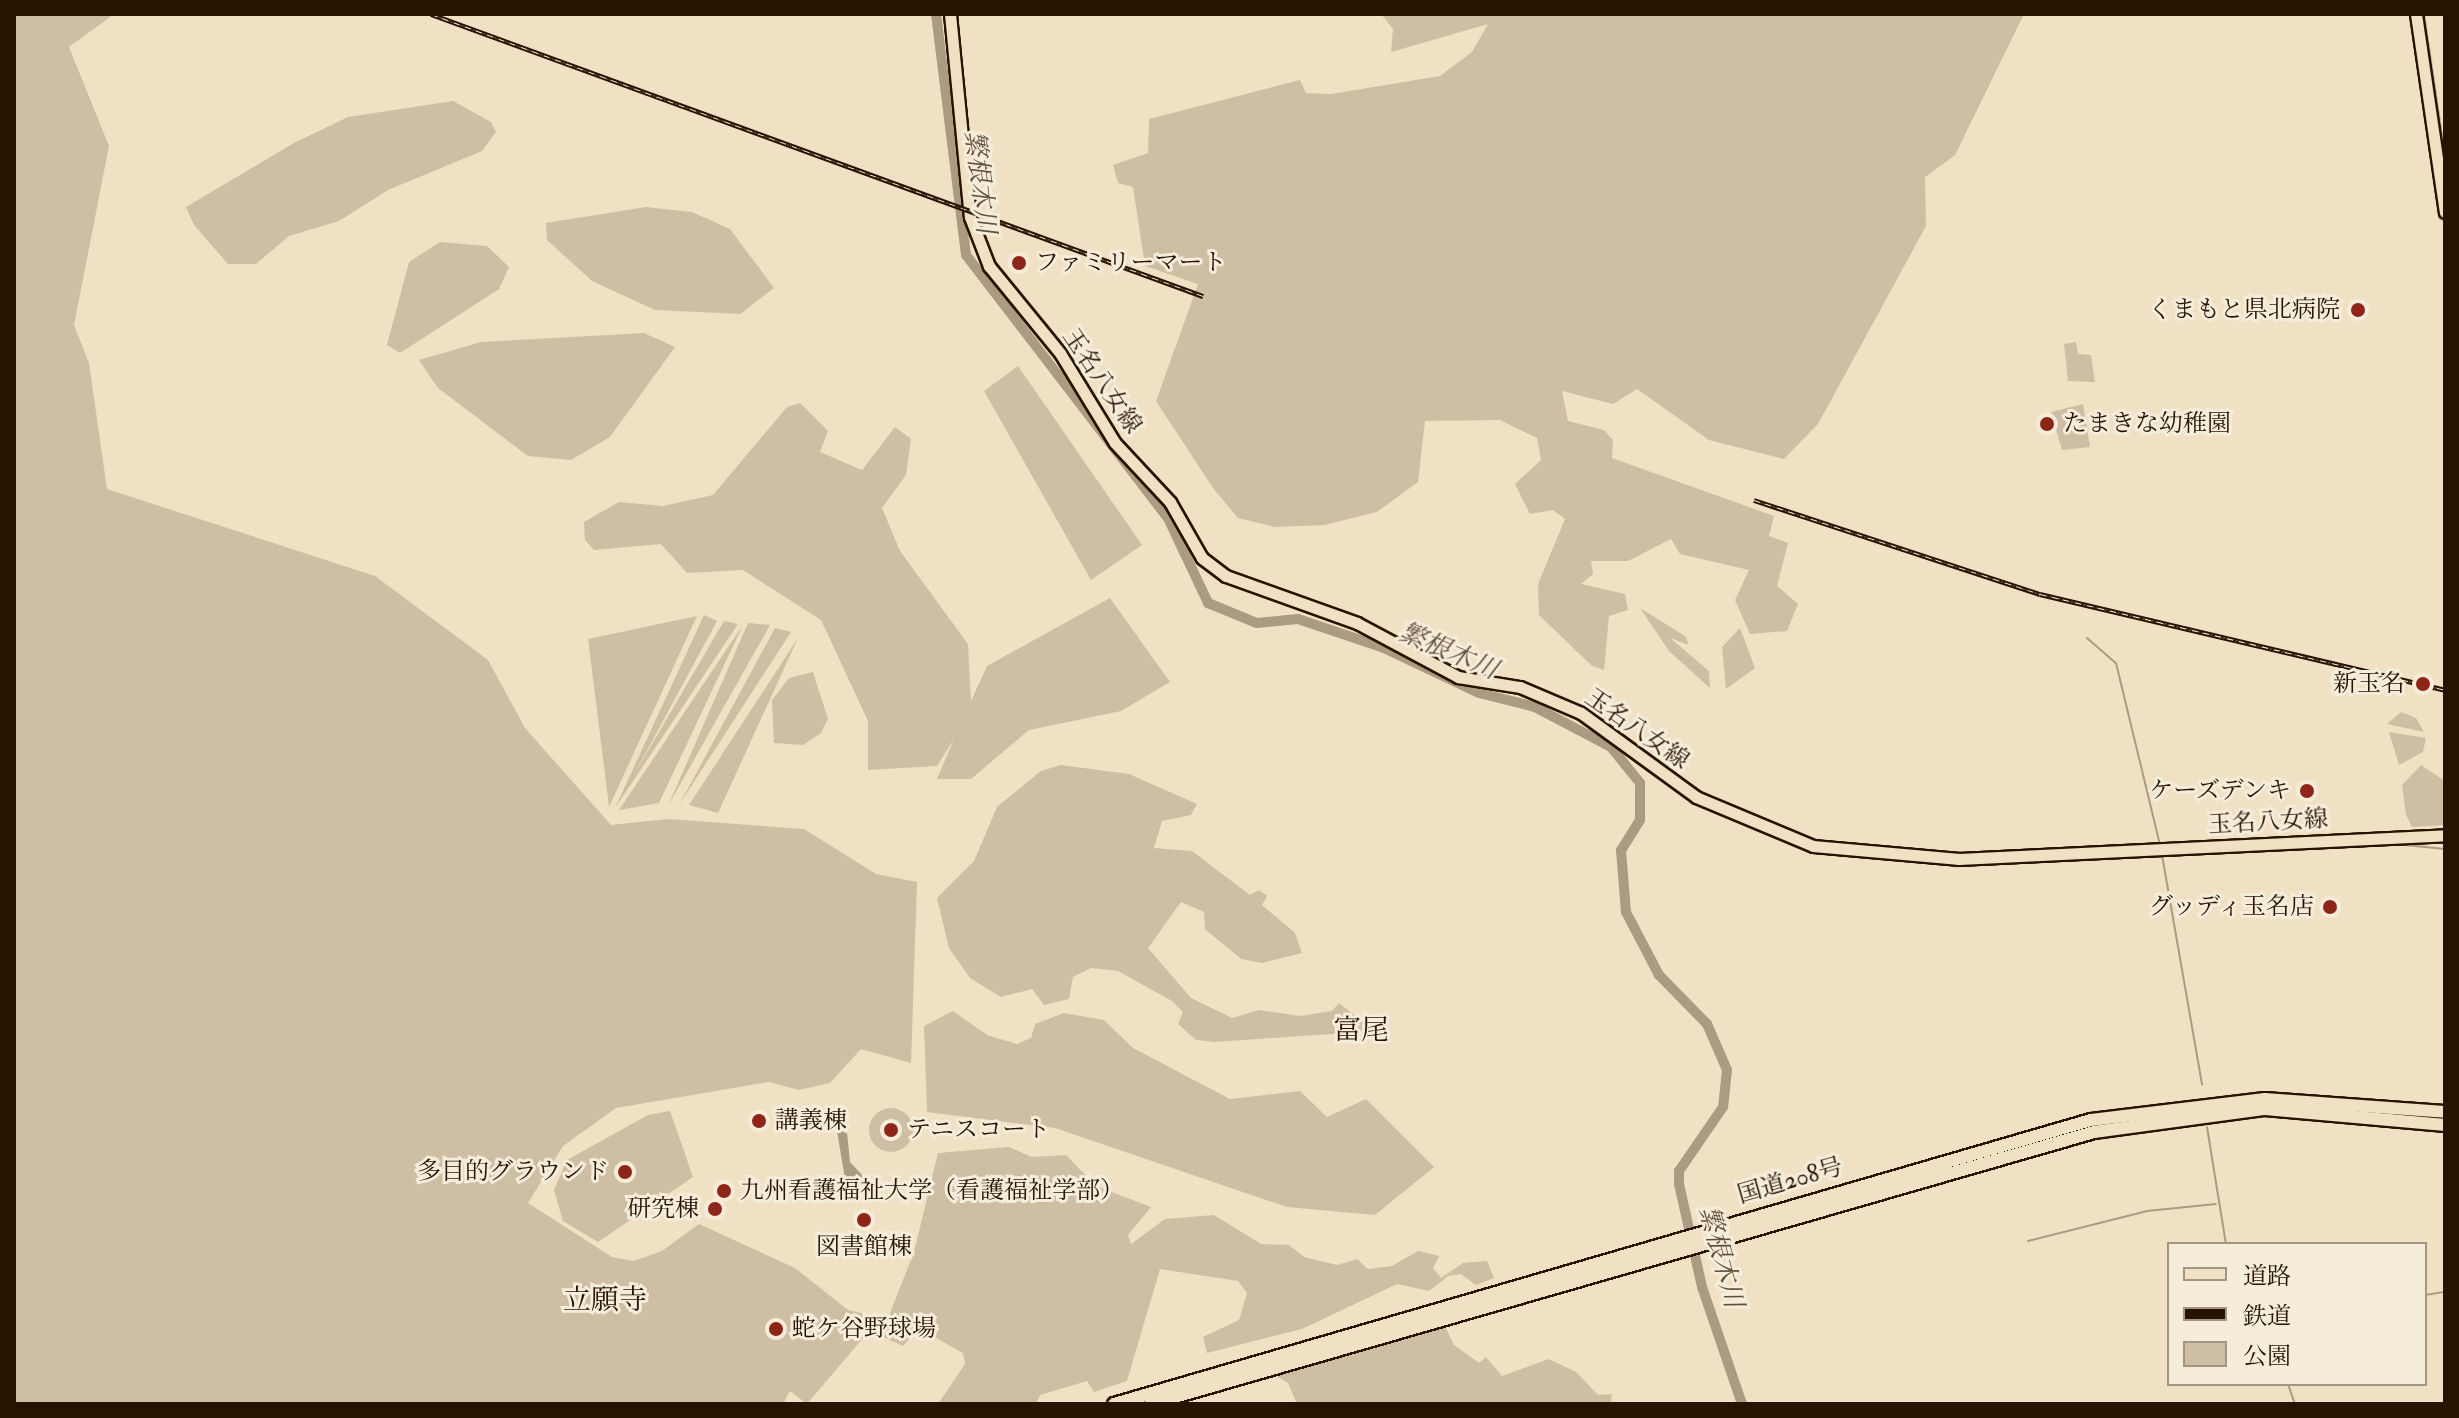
<!DOCTYPE html>
<meta charset="utf-8">
<style>
body{margin:0}
#map{position:relative;width:2459px;height:1418px;overflow:hidden;background:#f0e1c5;font-family:"IM FELL Double Pica","Noto Serif JP",serif}
div>[style]{position:absolute}
[style*='--x']{left:calc(var(--x)*1px);top:calc(var(--y)*1px);width:calc(var(--w)*1px);rotate:calc(var(--a)*1deg)}
.green>*{inset:0;background:#cebea4}
.round{border-radius:50%}
.water>*{inset:0;background:#ab9b82}
.stream>*{height:2px;margin:-1px;padding:0 1px;transform-origin:1px;border-radius:1px;background:#ab9b82}
.river>*{height:10px;margin:-5px;padding:0 5px;transform-origin:5px;border-radius:5px;background:#ab9b82}
.roads{filter:drop-shadow(2px 0 #261300) drop-shadow(-2px 0 #261300) drop-shadow(0 2px #261300) drop-shadow(0 -2px #261300)}
.major>*{height:11px;margin:-5.5px;padding:0 5.5px;transform-origin:5.5px;border-radius:5.5px;background:#f0e1c5}
.highway>*{height:12px;margin:-6px;padding:0 6px;transform-origin:6px;border-radius:6px;background:#f0e1c5}
.rail>*{height:5px;margin-top:-2.5px;transform-origin:0;background:repeating-linear-gradient(90deg,#f5ecd9 0 6px,#261300 0 12px);box-sizing:border-box;border-block:2px solid #261300}
.dots>*{width:22px;height:22px;translate:-50% -50%;box-sizing:border-box;border:4px solid #f5ecd9;border-radius:50%}
span{translate:-50% -50%;white-space:nowrap;text-align:center;line-height:1.15;-webkit-text-stroke:6px #f5ecd9;paint-order:stroke}
.poi-label{font-size:24px;color:#261300}
.left{translate:0 -50%;text-align:left}
.right{translate:-100% -50%;text-align:right}
.street-label{font-size:24px;color:#261300}
.water-label{font-size:26px;color:#62503a;font-style:italic}
.quarter-label{font-size:28px;color:#261300}
.frame{position:absolute;inset:0;border:16px solid #261300;pointer-events:none}
.legend{position:absolute;left:2167px;top:1242px;width:260px;height:144px;box-sizing:border-box;background:#f5ecd9;border:2px solid #a29582;margin:0;padding:10px 14px;list-style:none;font-size:24px;color:#261300}
.legend li{display:flex;align-items:center;gap:16px;height:40px}
.legend b{width:40px;border:2px solid #a29582}
</style>
<div id="map">
<div class="green">
<div style="clip-path:polygon(14px 14px,114px 14px,69px 47px,109px 146px,74px 325px,89px 363px,107px 489px,375px 576px,488px 660px,525px 728px,611px 825px,668px 819px,804px 829px,876px 874px,917px 882px,911px 1063px,861px 1049px,830px 1083px,799px 1090px,769px 1082px,616px 1108px,563px 1146px,528px 1203px,612px 1257px,634px 1261px,662px 1251px,699px 1224px,795px 1268px,848px 1310px,870px 1315px,863px 1338px,807px 1404px,790px 1391px,783px 1404px,14px 1404px)"></div>
<div style="clip-path:polygon(1381px 14px,2024px 14px,1955px 155px,1925px 177px,1926px 226px,1818px 424px,1784px 459px,1709px 440px,1637px 389px,1613px 404px,1562px 391px,1568px 421px,1604px 430px,1613px 440px,1612px 458px,1774px 516px,1769px 536px,1788px 543px,1777px 586px,1798px 604px,1787px 631px,1750px 634px,1735px 600px,1749px 570px,1680px 554px,1671px 539px,1628px 561px,1591px 561px,1593px 574px,1581px 584px,1625px 594px,1628px 610px,1609px 616px,1604px 670px,1592px 666px,1539px 615px,1538px 584px,1565px 519px,1553px 510px,1530px 514px,1515px 484px,1541px 460px,1537px 438px,1500px 420px,1425px 421px,1418px 482px,1377px 512px,1325px 525px,1275px 527px,1238px 518px,1213px 488px,1156px 401px,1198px 284px,1145px 266px,1133px 187px,1118px 183px,1113px 165px,1148px 153px,1149px 119px,1300px 80px,1306px 93px,1331px 94px,1440px 76px,1472px 52px,1488px 24px,1391px 52px,1393px 29px)"></div>
<div style="clip-path:polygon(453px 101px,491px 122px,496px 132px,482px 151px,388px 190px,339px 221px,289px 236px,256px 264px,228px 264px,194px 225px,186px 207px,294px 143px,348px 117px)"></div>
<div style="clip-path:polygon(646px 207px,692px 212px,730px 229px,774px 288px,740px 314px,655px 310px,592px 281px,547px 240px,546px 223px)"></div>
<div style="clip-path:polygon(440px 242px,487px 246px,509px 267px,499px 289px,400px 353px,387px 345px,409px 262px)"></div>
<div style="clip-path:polygon(644px 333px,675px 347px,610px 437px,571px 460px,528px 456px,438px 388px,419px 360px,481px 342px)"></div>
<div style="clip-path:polygon(2076px 342px,2078px 354px,2091px 355px,2095px 382px,2068px 381px,2064px 344px)"></div>
<div style="clip-path:polygon(1018px 366px,1142px 545px,1091px 580px,984px 391px)"></div>
<div style="clip-path:polygon(800px 403px,828px 431px,820px 452px,862px 470px,895px 427px,911px 439px,906px 475px,882px 508px,900px 551px,968px 644px,971px 701px,987px 666px,1110px 598px,1170px 682px,1121px 711px,1029px 730px,971px 779px,937px 779px,954px 739px,937px 766px,868px 770px,868px 721px,821px 620px,743px 570px,687px 573px,661px 544px,594px 550px,585px 540px,584px 522px,619px 502px,663px 506px,713px 495px,787px 407px)"></div>
<div style="clip-path:polygon(2083px 404px,2090px 447px,2062px 450px,2051px 412px)"></div>
<div style="clip-path:polygon(1640px 608px,1685px 636px,1689px 645px,1670px 638px,1709px 671px,1710px 688px,1669px 651px)"></div>
<div style="clip-path:polygon(704px 615px,717px 621px,635px 773px,724px 621px,738px 624px,615px 808px)"></div>
<div style="clip-path:polygon(697px 616px,609px 807px,588px 639px)"></div>
<div style="clip-path:polygon(748px 623px,770px 625px,668px 806px)"></div>
<div style="clip-path:polygon(743px 625px,659px 803px,619px 810px)"></div>
<div style="clip-path:polygon(775px 628px,791px 632px,679px 805px)"></div>
<div style="clip-path:polygon(1740px 628px,1755px 668px,1726px 689px,1722px 647px)"></div>
<div style="clip-path:polygon(798px 638px,718px 813px,689px 805px)"></div>
<div style="clip-path:polygon(813px 672px,828px 719px,821px 733px,803px 745px,774px 743px,772px 700px,789px 678px)"></div>
<div style="clip-path:polygon(2401px 712px,2416px 718px,2424px 732px,2387px 724px)"></div>
<div style="clip-path:polygon(2389px 732px,2426px 738px,2423px 752px,2399px 765px)"></div>
<div style="clip-path:polygon(1061px 765px,1129px 774px,1197px 804px,1191px 815px,1162px 821px,1154px 848px,1192px 851px,1250px 895px,1259px 890px,1267px 896px,1262px 905px,1295px 933px,1302px 953px,1262px 963px,1241px 959px,1205px 929px,1204px 912px,1181px 902px,1148px 948px,1191px 998px,1232px 1018px,1259px 1010px,1300px 1016px,1332px 1011px,1339px 1003px,1375px 1031px,1214px 1042px,1196px 1040px,1178px 1024px,1183px 1012px,1172px 1001px,1118px 971px,1091px 968px,1073px 977px,1069px 999px,1044px 1005px,1032px 989px,1001px 997px,970px 978px,949px 948px,937px 898px,974px 861px,997px 807px,1041px 771px)"></div>
<div style="clip-path:polygon(2421px 765px,2445px 781px,2445px 825px,2412px 827px,2406px 815px,2402px 785px)"></div>
<div style="clip-path:polygon(953px 1011px,987px 1035px,1017px 1044px,1031px 1038px,1035px 1024px,1064px 1013px,1104px 1020px,1133px 1048px,1230px 1099px,1300px 1091px,1327px 1117px,1366px 1099px,1434px 1167px,1375px 1215px,1287px 1207px,1055px 1128px,927px 1112px,924px 1026px)"></div>
<div class="round" style="left:869px;top:1108px;width:44px;height:44px"></div>
<div style="clip-path:polygon(670px 1111px,693px 1177px,598px 1242px,563px 1221px,554px 1190px,567px 1160px,648px 1115px)"></div>
<div style="clip-path:polygon(1009px 1147px,1032px 1157px,1066px 1155px,1096px 1186px,1151px 1207px,1128px 1235px,1131px 1244px,1165px 1219px,1214px 1215px,1261px 1244px,1289px 1245px,1304px 1257px,1337px 1265px,1357px 1259px,1368px 1269px,1392px 1266px,1418px 1251px,1439px 1256px,1433px 1268px,1441px 1278px,1463px 1263px,1487px 1261px,1494px 1278px,1476px 1285px,1461px 1274px,1448px 1276px,1429px 1291px,1397px 1284px,1302px 1329px,1207px 1353px,1203px 1337px,1239px 1320px,1247px 1293px,1238px 1281px,1160px 1269px,1127px 1381px,1094px 1392px,1087px 1381px,1040px 1395px,1036px 1404px,938px 1404px,965px 1364px,963px 1353px,918px 1328px,903px 1346px,881px 1336px,914px 1252px,938px 1153px)"></div>
<div style="clip-path:polygon(1443px 1322px,1454px 1345px,1479px 1363px,1486px 1357px,1502px 1376px,1549px 1359px,1576px 1372px,1598px 1395px,1612px 1394px,1611px 1404px,1297px 1404px,1288px 1383px,1270px 1372px)"></div>
</div>
<div class="water">
<div style="clip-path:polygon(837px 1131px,847px 1132px,850px 1162px,864px 1177px,847px 1191px)"></div>
</div>
<div class="stream">
<div style="--x:2424;--y:14;--w:144;--a:81.6"></div>
<div style="--x:2087;--y:638;--w:38;--a:41"></div>
<div style="--x:2116;--y:663;--w:187;--a:76.4"></div>
<div style="--x:2395;--y:844;--w:50;--a:5.7"></div>
<div style="--x:2162;--y:855;--w:233;--a:80.1"></div>
<div style="--x:2207;--y:1127;--w:119;--a:80.8"></div>
<div style="--x:2028;--y:1241;--w:123;--a:-14.1"></div>
<div style="--x:2147;--y:1211;--w:69;--a:-5.8"></div>
<div style="--x:2425;--y:1295;--w:20;--a:-9"></div>
<div style="--x:2288;--y:1384;--w:21;--a:71"></div>
</div>
<div class="river">
<div style="--x:936;--y:14;--w:243;--a:82.9"></div>
<div style="--x:966;--y:255;--w:334;--a:52.5"></div>
<div style="--x:1169;--y:520;--w:92;--a:64.8"></div>
<div style="--x:1208;--y:603;--w:53;--a:22.2"></div>
<div style="--x:1257;--y:623;--w:41;--a:-5.6"></div>
<div style="--x:1298;--y:619;--w:91;--a:18.6"></div>
<div style="--x:1384;--y:648;--w:105;--a:25.3"></div>
<div style="--x:1479;--y:693;--w:58;--a:14"></div>
<div style="--x:1535;--y:707;--w:86;--a:27.8"></div>
<div style="--x:1611;--y:747;--w:46;--a:51.1"></div>
<div style="--x:1640;--y:783;--w:37;--a:90"></div>
<div style="--x:1640;--y:820;--w:36;--a:122"></div>
<div style="--x:1621;--y:850;--w:62;--a:85.4"></div>
<div style="--x:1626;--y:912;--w:71;--a:62.4"></div>
<div style="--x:1659;--y:975;--w:69;--a:45.6"></div>
<div style="--x:1707;--y:1024;--w:50;--a:66.5"></div>
<div style="--x:1727;--y:1070;--w:37;--a:96"></div>
<div style="--x:1723;--y:1107;--w:78;--a:124.5"></div>
<div style="--x:1679;--y:1171;--w:13;--a:90"></div>
<div style="--x:1679;--y:1184;--w:106;--a:77.4"></div>
<div style="--x:1702;--y:1287;--w:124;--a:71.1"></div>
</div>
<div class="roads">
<div class="major">
<div style="--x:950;--y:14;--w:204;--a:84.4"></div>
<div style="--x:970;--y:217;--w:53;--a:68.8"></div>
<div style="--x:989;--y:266;--w:112;--a:50.8"></div>
<div style="--x:1060;--y:353;--w:105;--a:58.6"></div>
<div style="--x:1115;--y:443;--w:81;--a:47"></div>
<div style="--x:1170;--y:502;--w:64;--a:60.3"></div>
<div style="--x:1202;--y:558;--w:30;--a:37"></div>
<div style="--x:1226;--y:576;--w:139;--a:19.7"></div>
<div style="--x:1357;--y:623;--w:115;--a:28.1"></div>
<div style="--x:1458;--y:677;--w:63;--a:9.2"></div>
<div style="--x:1520;--y:687;--w:66;--a:23.1"></div>
<div style="--x:1581;--y:713;--w:142;--a:36.1"></div>
<div style="--x:1696;--y:797;--w:127;--a:22.7"></div>
<div style="--x:1813;--y:846;--w:147;--a:5.1"></div>
<div style="--x:1959;--y:859;--w:487;--a:-2.8"></div>
<div style="--x:2416;--y:14;--w:200;--a:81.7"></div>
</div>
<div class="highway">
<div style="--x:1114;--y:1404;--w:1017;--a:-16.21"></div>
<div style="--x:2091;--y:1120;--w:175;--a:-6.9"></div>
<div style="--x:2265;--y:1099;--w:180;--a:4.1"></div>
<div style="--x:1150;--y:1404;--w:982;--a:-16.07"></div>
<div style="--x:2094;--y:1132;--w:173;--a:-7.7"></div>
<div style="--x:2265;--y:1109;--w:181;--a:5.1"></div>
</div>
</div>
<div class="rail">
<div style="--x:431;--y:14;--w:822;--a:20.07"></div>
<div style="--x:1754;--y:500;--w:301;--a:18.2"></div>
<div style="--x:2040;--y:594;--w:416;--a:13.3"></div>
</div>
<div class="dots">
<div style="left:1019px;top:263px;background:#8f2418"></div>
<div style="left:2358px;top:310px;background:#8f2418"></div>
<div style="left:2047px;top:424px;background:#8f2418"></div>
<div style="left:2423px;top:684px;background:#8f2418"></div>
<div style="left:2307px;top:791px;background:#8f2418"></div>
<div style="left:2330px;top:907px;background:#8f2418"></div>
<div style="left:759px;top:1121px;background:#8f2418"></div>
<div style="left:891px;top:1130px;background:#8f2418"></div>
<div style="left:625px;top:1172px;background:#8f2418"></div>
<div style="left:724px;top:1191px;background:#8f2418"></div>
<div style="left:715px;top:1209px;background:#8f2418"></div>
<div style="left:864px;top:1220px;background:#8f2418"></div>
<div style="left:776px;top:1329px;background:#8f2418"></div>
</div>
<div class="poi-label">
<span class="left" style="left:1035px;top:263px">ファミリーマート</span>
<span class="right" style="left:2340px;top:310px">くまもと県北病院</span>
<span class="left" style="left:2063px;top:424px">たまきな幼稚園</span>
<span class="right" style="left:2405px;top:684px">新玉名</span>
<span class="right" style="left:2291px;top:791px">ケーズデンキ</span>
<span class="right" style="left:2314px;top:907px">グッディ玉名店</span>
<span class="left" style="left:775px;top:1121px">講義棟</span>
<span class="left" style="left:907px;top:1130px">テニスコート</span>
<span class="right" style="left:609px;top:1172px">多目的グラウンド</span>
<span class="left" style="left:740px;top:1191px">九州看護福祉大学（看護福祉学部）</span>
<span class="right" style="left:699px;top:1209px">研究棟</span>
<span style="left:864px;top:1247px">図書館棟</span>
<span class="left" style="left:792px;top:1329px">蛇ケ谷野球場</span>
</div>
<div class="street-label">
<span style="left:1102px;top:381px;rotate:56deg">玉名八女線</span>
<span style="left:1637px;top:729px;rotate:35deg">玉名八女線</span>
<span style="left:2268px;top:822px;rotate:-3deg">玉名八女線</span>
<span style="left:1790px;top:1181px;rotate:-16deg">国道208号</span>
</div>
<div class="water-label">
<span style="left:979px;top:182px;rotate:83deg">繁根木川</span>
<span style="left:1448px;top:652px;rotate:23deg">繁根木川</span>
<span style="left:1720px;top:1257px;rotate:75deg">繁根木川</span>
</div>
<div class="quarter-label">
<span style="left:1361px;top:1031px">富尾</span>
<span style="left:605px;top:1301px">立願寺</span>
</div>
<div class="frame"></div>
<ul class="legend">
<li><b style="height:10px;background:#f0e1c5"></b>道路</li>
<li><b style="height:10px;background:#261300"></b>鉄道</li>
<li><b style="height:22px;background:#cebea4"></b>公園</li>
</ul>
</div>
